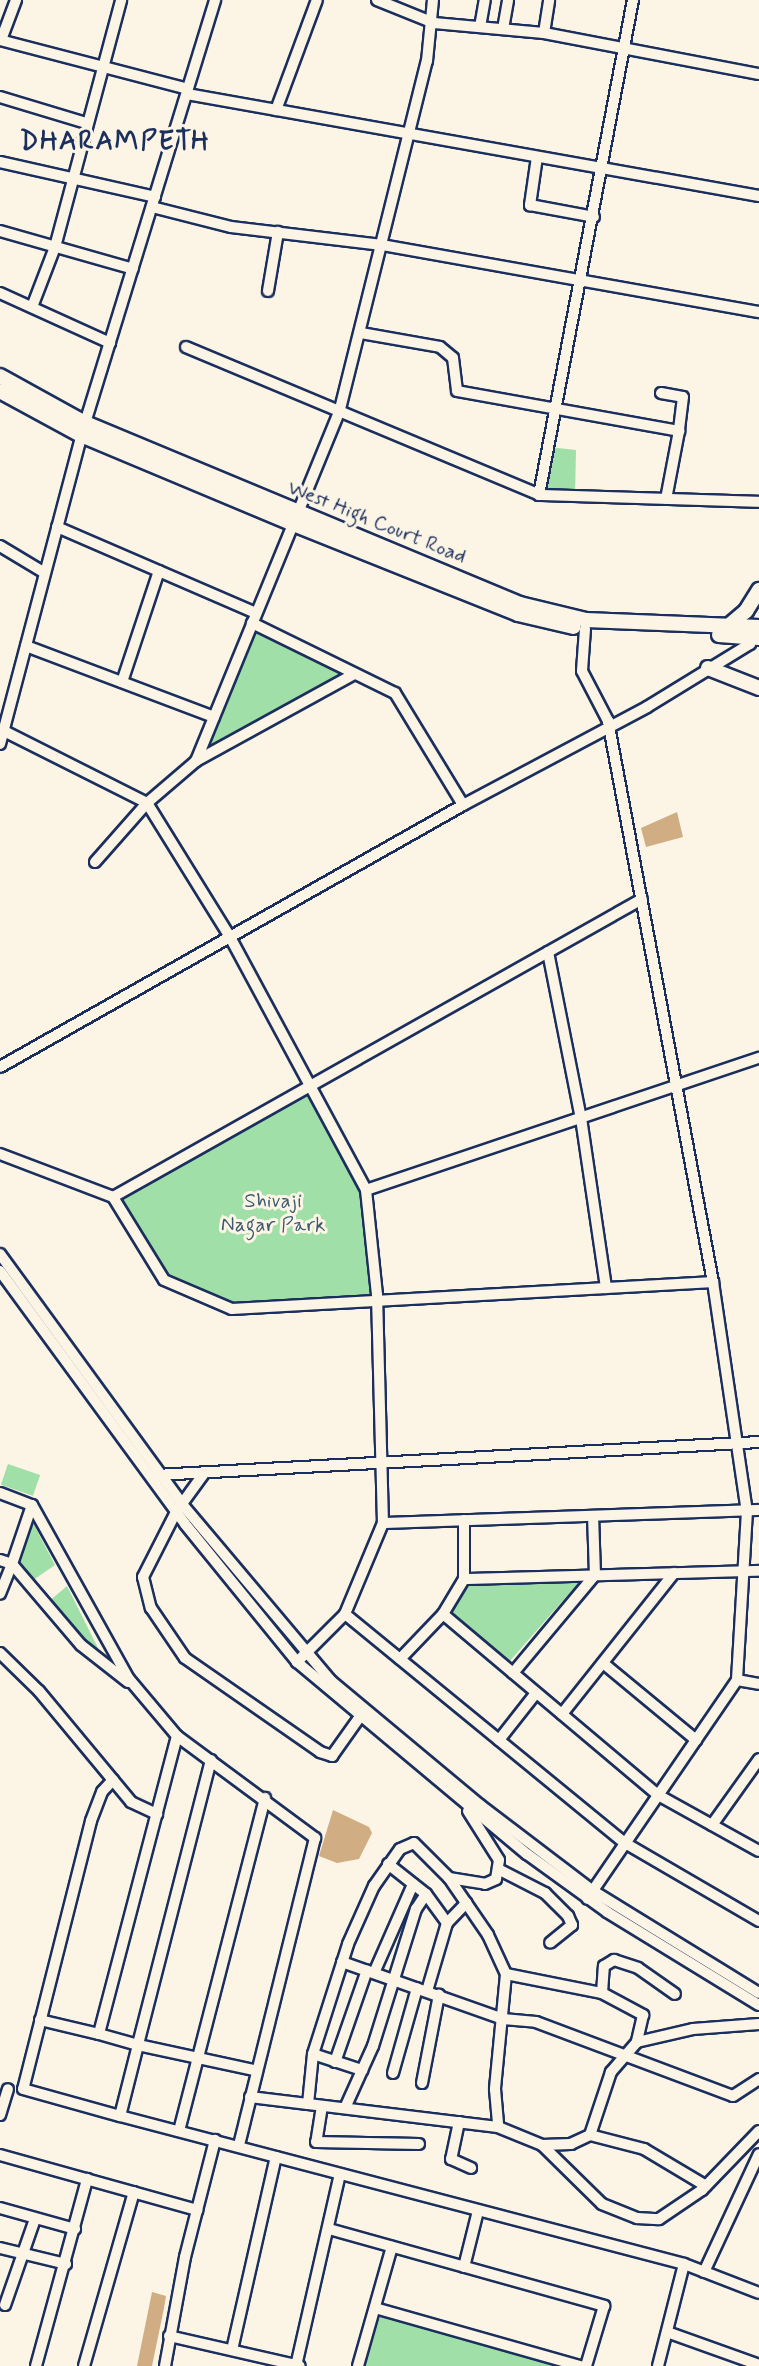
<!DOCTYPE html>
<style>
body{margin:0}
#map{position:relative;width:759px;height:2366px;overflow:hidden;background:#fcf5e5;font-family:Mynerve,sans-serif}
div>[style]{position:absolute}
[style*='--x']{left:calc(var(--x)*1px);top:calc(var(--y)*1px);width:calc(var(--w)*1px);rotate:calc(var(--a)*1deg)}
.green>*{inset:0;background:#a0dfa7;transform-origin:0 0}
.building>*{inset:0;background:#d0ad83}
.roads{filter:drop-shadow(2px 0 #1b2f5e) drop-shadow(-2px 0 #1b2f5e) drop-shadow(0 2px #1b2f5e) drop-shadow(0 -2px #1b2f5e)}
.minor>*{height:10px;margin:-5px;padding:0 5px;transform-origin:5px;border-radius:5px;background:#fcf5e5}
.major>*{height:14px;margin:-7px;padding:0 7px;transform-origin:7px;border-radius:7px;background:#fcf5e5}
span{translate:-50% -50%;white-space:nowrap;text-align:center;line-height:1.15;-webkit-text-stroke:6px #fcf5e5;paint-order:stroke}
.street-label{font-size:21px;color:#1b2f5e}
.park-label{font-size:21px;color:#3c5b70}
.district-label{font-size:27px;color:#1b2f5e;font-weight:700;letter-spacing:1.5px}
</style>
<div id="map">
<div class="green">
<div style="clip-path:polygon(549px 447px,576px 450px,575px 496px,539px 495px)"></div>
<div style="clip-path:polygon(253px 628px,348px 675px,196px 761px)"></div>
<div style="clip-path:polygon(310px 1086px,366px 1190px,377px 1301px,232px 1309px,164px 1280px,113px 1197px)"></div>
<div style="left:8px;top:1464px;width:34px;height:22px;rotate:19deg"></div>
<div style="clip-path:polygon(32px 1521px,55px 1565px,29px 1583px,15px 1563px)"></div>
<div style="clip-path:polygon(581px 1580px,509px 1662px,450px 1614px,467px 1585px)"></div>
<div style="clip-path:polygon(67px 1586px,98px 1648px,96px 1652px,48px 1602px)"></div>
<div style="clip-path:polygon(380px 2315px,569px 2366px,364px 2366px)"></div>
</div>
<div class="building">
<div style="clip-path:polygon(677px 812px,683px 837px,646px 847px,641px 828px)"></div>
<div style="clip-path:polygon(333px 1810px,369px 1827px,372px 1833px,359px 1859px,337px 1863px,319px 1856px)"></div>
<div style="clip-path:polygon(152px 2292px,166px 2296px,164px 2308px,152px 2366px,137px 2366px)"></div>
</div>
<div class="roads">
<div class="minor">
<div style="--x:377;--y:0;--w:61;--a:22"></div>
<div style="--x:434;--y:23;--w:110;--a:5.2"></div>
<div style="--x:544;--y:33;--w:219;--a:10.8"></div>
<div style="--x:480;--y:27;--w:27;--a:-80"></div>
<div style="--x:503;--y:29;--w:29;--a:-80"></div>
<div style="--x:544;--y:33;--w:33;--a:-81"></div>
<div style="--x:0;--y:40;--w:194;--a:14.6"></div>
<div style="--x:1;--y:40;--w:43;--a:-69.4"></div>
<div style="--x:187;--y:94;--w:581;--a:10.11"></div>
<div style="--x:0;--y:97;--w:90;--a:16.8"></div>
<div style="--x:276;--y:110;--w:117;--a:-69.6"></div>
<div style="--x:537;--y:157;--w:49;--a:98.3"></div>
<div style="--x:530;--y:205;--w:65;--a:10.6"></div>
<div style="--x:0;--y:162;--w:159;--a:12.7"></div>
<div style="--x:152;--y:207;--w:81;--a:14.2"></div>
<div style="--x:231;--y:227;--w:152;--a:6.8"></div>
<div style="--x:382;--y:245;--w:383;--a:10.1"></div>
<div style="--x:0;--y:231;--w:138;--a:15.9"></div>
<div style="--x:268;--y:291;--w:60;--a:-80.4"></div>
<div style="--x:0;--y:293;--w:121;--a:24.4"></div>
<div style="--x:32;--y:307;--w:64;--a:-69"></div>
<div style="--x:55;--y:247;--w:256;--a:-75"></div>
<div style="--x:361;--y:333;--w:80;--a:10"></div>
<div style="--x:440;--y:347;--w:17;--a:40"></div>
<div style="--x:453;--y:358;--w:33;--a:83"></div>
<div style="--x:457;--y:391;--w:226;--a:10.2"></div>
<div style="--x:679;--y:431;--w:69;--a:100.8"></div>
<div style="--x:186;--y:347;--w:383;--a:22.7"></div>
<div style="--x:539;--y:495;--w:220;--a:1.8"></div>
<div style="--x:661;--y:393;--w:22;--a:10"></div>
<div style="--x:683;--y:397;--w:34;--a:97"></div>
<div style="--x:539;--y:495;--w:504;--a:-79.25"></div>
<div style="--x:57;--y:527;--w:217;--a:23.4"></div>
<div style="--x:0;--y:546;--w:52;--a:31"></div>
<div style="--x:252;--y:623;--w:159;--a:26.1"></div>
<div style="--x:395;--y:693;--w:131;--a:58.7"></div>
<div style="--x:585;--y:629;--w:42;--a:94.1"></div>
<div style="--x:582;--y:671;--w:56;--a:62.5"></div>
<div style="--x:608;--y:721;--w:571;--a:79.4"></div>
<div style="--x:713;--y:1282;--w:232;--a:81.6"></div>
<div style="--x:747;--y:1511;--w:169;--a:93.4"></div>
<div style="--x:737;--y:1680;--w:265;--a:124.4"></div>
<div style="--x:26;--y:646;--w:201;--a:20.7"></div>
<div style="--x:122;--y:682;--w:117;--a:-71.6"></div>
<div style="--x:4;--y:731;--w:160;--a:26.7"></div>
<div style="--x:147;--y:803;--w:158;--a:58.2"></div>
<div style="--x:230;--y:937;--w:287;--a:61.7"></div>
<div style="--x:366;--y:1190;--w:106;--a:84"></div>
<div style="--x:377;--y:1295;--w:228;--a:88.5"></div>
<div style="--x:383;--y:1523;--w:99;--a:112.7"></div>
<div style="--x:345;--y:1614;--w:68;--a:135"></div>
<div style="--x:0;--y:744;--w:332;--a:-75.2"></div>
<div style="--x:85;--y:423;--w:443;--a:-72.9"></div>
<div style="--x:196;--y:761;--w:376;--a:-67.7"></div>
<div style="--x:339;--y:413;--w:363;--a:-76"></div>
<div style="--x:427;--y:61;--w:61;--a:-84.4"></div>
<div style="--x:95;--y:862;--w:79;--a:-48.6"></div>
<div style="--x:147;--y:803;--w:65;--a:-40.6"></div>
<div style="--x:196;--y:761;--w:180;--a:-28.8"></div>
<div style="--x:548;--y:952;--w:169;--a:78.8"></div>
<div style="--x:581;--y:1118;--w:172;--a:81.6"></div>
<div style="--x:0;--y:1067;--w:532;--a:-29.5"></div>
<div style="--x:463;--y:805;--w:208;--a:-28"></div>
<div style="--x:647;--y:707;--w:121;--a:-31.5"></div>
<div style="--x:750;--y:644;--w:14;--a:-82"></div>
<div style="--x:0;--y:1154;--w:121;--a:20.8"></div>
<div style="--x:113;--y:1197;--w:97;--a:58.4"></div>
<div style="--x:164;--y:1280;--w:74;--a:23.1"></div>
<div style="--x:232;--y:1309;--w:482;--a:-3.2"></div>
<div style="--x:366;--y:1190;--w:415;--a:-18.6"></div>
<div style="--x:113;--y:1197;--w:607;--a:-29.39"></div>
<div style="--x:0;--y:1254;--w:309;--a:53.9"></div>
<div style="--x:182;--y:1504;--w:230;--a:49.9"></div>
<div style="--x:330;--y:1680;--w:195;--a:39.8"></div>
<div style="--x:480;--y:1805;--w:142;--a:37.3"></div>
<div style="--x:593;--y:1891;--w:195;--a:31.6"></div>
<div style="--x:0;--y:1271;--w:313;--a:53.8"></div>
<div style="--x:185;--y:1524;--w:178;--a:50.9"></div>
<div style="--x:297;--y:1662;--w:300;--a:39.9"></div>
<div style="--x:527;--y:1854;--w:99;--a:35.9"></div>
<div style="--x:607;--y:1912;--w:178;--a:31.5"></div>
<div style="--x:205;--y:1472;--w:49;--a:125.9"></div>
<div style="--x:176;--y:1512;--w:73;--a:116.9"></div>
<div style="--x:143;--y:1577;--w:32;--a:76"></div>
<div style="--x:151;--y:1608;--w:60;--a:55.8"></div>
<div style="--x:185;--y:1658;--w:165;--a:34.8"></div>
<div style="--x:320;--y:1752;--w:13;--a:18"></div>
<div style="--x:332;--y:1756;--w:47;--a:-54.6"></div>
<div style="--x:156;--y:1475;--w:604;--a:-3.13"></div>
<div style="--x:0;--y:1493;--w:34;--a:21"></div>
<div style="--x:32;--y:1505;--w:199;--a:60.9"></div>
<div style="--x:129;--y:1679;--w:75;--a:49.9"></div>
<div style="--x:177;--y:1736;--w:172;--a:36.5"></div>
<div style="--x:315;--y:1838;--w:316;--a:103.9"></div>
<div style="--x:32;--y:1505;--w:62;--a:108.7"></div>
<div style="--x:12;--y:1564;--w:106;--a:49.6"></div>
<div style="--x:81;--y:1645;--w:60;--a:38.2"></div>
<div style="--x:383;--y:1523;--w:376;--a:-2"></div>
<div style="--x:0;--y:1560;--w:13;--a:18"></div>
<div style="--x:12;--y:1564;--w:32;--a:112"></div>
<div style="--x:464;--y:1579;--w:295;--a:-1.6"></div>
<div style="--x:345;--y:1614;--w:362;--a:39.3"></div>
<div style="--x:625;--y:1843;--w:155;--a:30.2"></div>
<div style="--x:443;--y:1614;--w:281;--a:40.1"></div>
<div style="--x:658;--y:1795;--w:115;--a:29"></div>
<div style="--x:0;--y:1653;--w:54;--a:44.3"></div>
<div style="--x:39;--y:1691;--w:144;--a:50.3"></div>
<div style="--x:131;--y:1802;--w:29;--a:25"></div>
<div style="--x:400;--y:1659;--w:62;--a:-46.3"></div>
<div style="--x:443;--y:1614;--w:41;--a:-59"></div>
<div style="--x:464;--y:1579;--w:59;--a:-90"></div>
<div style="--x:603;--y:1663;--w:121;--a:39.6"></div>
<div style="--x:513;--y:1673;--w:128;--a:-50.1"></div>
<div style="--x:595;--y:1575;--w:59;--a:-91.9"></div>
<div style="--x:737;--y:1680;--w:22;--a:10"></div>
<div style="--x:562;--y:1714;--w:180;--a:-51.5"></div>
<div style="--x:177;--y:1736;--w:308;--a:104.7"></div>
<div style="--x:99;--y:2034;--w:41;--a:15.8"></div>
<div style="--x:138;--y:2045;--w:73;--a:104.2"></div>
<div style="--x:120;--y:2116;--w:583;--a:14.7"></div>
<div style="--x:684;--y:2264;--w:80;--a:21.1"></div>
<div style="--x:499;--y:1740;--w:60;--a:-51.8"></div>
<div style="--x:211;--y:1760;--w:294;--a:104.4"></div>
<div style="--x:138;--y:2045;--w:119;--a:12.2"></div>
<div style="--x:113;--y:1780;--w:16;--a:133"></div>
<div style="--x:102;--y:1792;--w:31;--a:111"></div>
<div style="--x:91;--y:1821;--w:276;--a:104.2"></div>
<div style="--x:23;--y:2089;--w:101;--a:15.6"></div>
<div style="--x:712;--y:1825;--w:81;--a:-54.5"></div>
<div style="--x:388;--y:1864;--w:48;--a:38.3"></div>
<div style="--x:426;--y:1894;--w:36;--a:54"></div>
<div style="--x:447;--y:1923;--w:71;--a:106.4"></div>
<div style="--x:500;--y:1870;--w:51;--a:27.1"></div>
<div style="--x:545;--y:1893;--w:33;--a:45"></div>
<div style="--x:568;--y:1916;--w:10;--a:66"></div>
<div style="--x:572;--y:1925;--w:28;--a:141"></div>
<div style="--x:449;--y:1878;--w:69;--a:55.6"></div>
<div style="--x:488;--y:1935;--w:43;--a:65.2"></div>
<div style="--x:506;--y:1974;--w:116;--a:95.5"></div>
<div style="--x:495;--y:2089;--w:38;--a:85"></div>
<div style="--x:498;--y:2127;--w:48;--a:22.2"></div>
<div style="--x:542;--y:2145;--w:84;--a:44.5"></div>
<div style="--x:602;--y:2204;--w:38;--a:22"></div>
<div style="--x:637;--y:2218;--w:22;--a:3"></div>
<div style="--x:659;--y:2219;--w:52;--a:-34"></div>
<div style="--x:702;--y:2190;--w:82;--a:-46"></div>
<div style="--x:447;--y:1923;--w:28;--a:-46"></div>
<div style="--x:342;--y:1962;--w:171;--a:19.5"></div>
<div style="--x:503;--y:2019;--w:33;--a:5"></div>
<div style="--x:536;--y:2022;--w:210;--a:20.6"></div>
<div style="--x:733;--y:2096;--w:31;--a:-33"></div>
<div style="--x:374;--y:1973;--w:97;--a:-66.3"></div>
<div style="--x:506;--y:1974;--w:98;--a:11.2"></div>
<div style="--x:602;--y:1993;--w:47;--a:28.2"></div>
<div style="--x:643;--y:2015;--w:28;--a:103"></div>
<div style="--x:637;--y:2042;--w:40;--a:131"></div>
<div style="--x:611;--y:2072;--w:66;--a:108.4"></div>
<div style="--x:590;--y:2135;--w:21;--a:155"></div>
<div style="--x:571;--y:2144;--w:29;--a:178"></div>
<div style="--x:602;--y:1993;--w:27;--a:-86"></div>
<div style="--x:604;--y:1966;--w:12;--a:-31"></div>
<div style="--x:614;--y:1960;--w:25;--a:18"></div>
<div style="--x:638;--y:1968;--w:45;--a:35.1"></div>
<div style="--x:40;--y:2020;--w:61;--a:13.3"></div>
<div style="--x:637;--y:2042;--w:57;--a:-13.1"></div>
<div style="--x:693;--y:2029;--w:66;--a:-4.3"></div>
<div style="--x:313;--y:2054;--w:52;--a:18.1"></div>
<div style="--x:335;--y:2062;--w:97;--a:-70.8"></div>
<div style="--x:393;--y:2073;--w:88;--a:-74.2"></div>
<div style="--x:422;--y:2083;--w:90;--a:-79.1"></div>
<div style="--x:250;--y:2097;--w:58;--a:6.9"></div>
<div style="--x:308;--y:2104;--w:50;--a:-84.3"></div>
<div style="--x:313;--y:2054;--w:115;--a:-72.3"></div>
<div style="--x:348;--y:1944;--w:64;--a:-65.9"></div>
<div style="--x:374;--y:1886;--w:45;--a:-54.9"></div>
<div style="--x:400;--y:1849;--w:15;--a:-23"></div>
<div style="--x:414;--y:1843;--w:49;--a:45"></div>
<div style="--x:449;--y:1878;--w:36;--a:9"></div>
<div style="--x:485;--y:1884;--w:12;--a:-24"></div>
<div style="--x:496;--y:1879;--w:19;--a:-81"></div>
<div style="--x:499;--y:1860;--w:58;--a:-122.3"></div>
<div style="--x:308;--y:2104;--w:191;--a:6.9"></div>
<div style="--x:322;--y:2106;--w:36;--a:99"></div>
<div style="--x:316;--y:2142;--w:103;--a:1.1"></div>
<div style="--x:345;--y:2108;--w:68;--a:-65.7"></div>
<div style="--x:373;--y:2046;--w:144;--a:-72.6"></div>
<div style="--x:416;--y:1909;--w:18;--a:-56"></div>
<div style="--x:0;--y:2115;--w:27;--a:-73"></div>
<div style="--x:459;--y:2122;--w:38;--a:102"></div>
<div style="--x:451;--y:2159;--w:22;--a:24"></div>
<div style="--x:179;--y:2131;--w:344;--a:-75.5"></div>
<div style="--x:590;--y:2135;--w:56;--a:14.5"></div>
<div style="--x:644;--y:2149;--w:72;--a:30.8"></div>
<div style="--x:0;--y:2155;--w:205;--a:15.6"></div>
<div style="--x:0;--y:2208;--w:78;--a:15.6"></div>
<div style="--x:329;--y:2229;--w:286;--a:15.6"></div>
<div style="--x:604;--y:2306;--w:63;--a:106.7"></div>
<div style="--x:0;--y:2248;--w:68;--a:13.6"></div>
<div style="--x:464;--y:2267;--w:58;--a:-76"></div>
<div style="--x:704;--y:2272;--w:130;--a:-65"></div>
<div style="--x:5;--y:2305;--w:91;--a:-70.8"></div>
<div style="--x:375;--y:2308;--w:213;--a:15.8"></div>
<div style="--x:667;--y:2332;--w:98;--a:19.7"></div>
<div style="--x:169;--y:2336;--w:134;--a:12.9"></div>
<div style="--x:232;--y:2350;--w:198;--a:-77.2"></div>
<div style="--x:36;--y:2366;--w:194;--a:-74.7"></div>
<div style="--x:84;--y:2366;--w:181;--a:-74"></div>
<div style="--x:165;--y:2366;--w:111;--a:-79.6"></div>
<div style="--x:185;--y:2257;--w:121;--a:-75.6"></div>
<div style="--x:296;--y:2366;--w:197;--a:-77.1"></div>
<div style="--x:358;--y:2366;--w:124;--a:-74.1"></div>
<div style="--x:658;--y:2366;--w:105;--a:-75.7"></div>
</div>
<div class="major">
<div style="--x:0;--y:376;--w:97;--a:28.9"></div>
<div style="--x:85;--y:423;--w:471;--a:22.6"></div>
<div style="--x:520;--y:604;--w:68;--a:13.6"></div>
<div style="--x:586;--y:620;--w:173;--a:2.3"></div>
<div style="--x:0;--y:391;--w:92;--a:28.5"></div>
<div style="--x:81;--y:435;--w:228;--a:22.7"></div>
<div style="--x:291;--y:523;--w:245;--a:21.8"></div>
<div style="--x:518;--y:614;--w:57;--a:13.1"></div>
<div style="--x:727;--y:627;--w:25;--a:-40"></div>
<div style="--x:746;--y:611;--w:25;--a:-58"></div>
<div style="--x:719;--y:635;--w:40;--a:4.3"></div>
<div style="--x:708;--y:668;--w:55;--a:21.4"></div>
</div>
</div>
<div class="street-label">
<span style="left:377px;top:522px;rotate:22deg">West High Court Road</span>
</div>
<div class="park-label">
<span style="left:273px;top:1213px">Shivaji<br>Nagar Park</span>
</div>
<div class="district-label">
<span style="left:115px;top:142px">DHARAMPETH</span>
</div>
</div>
